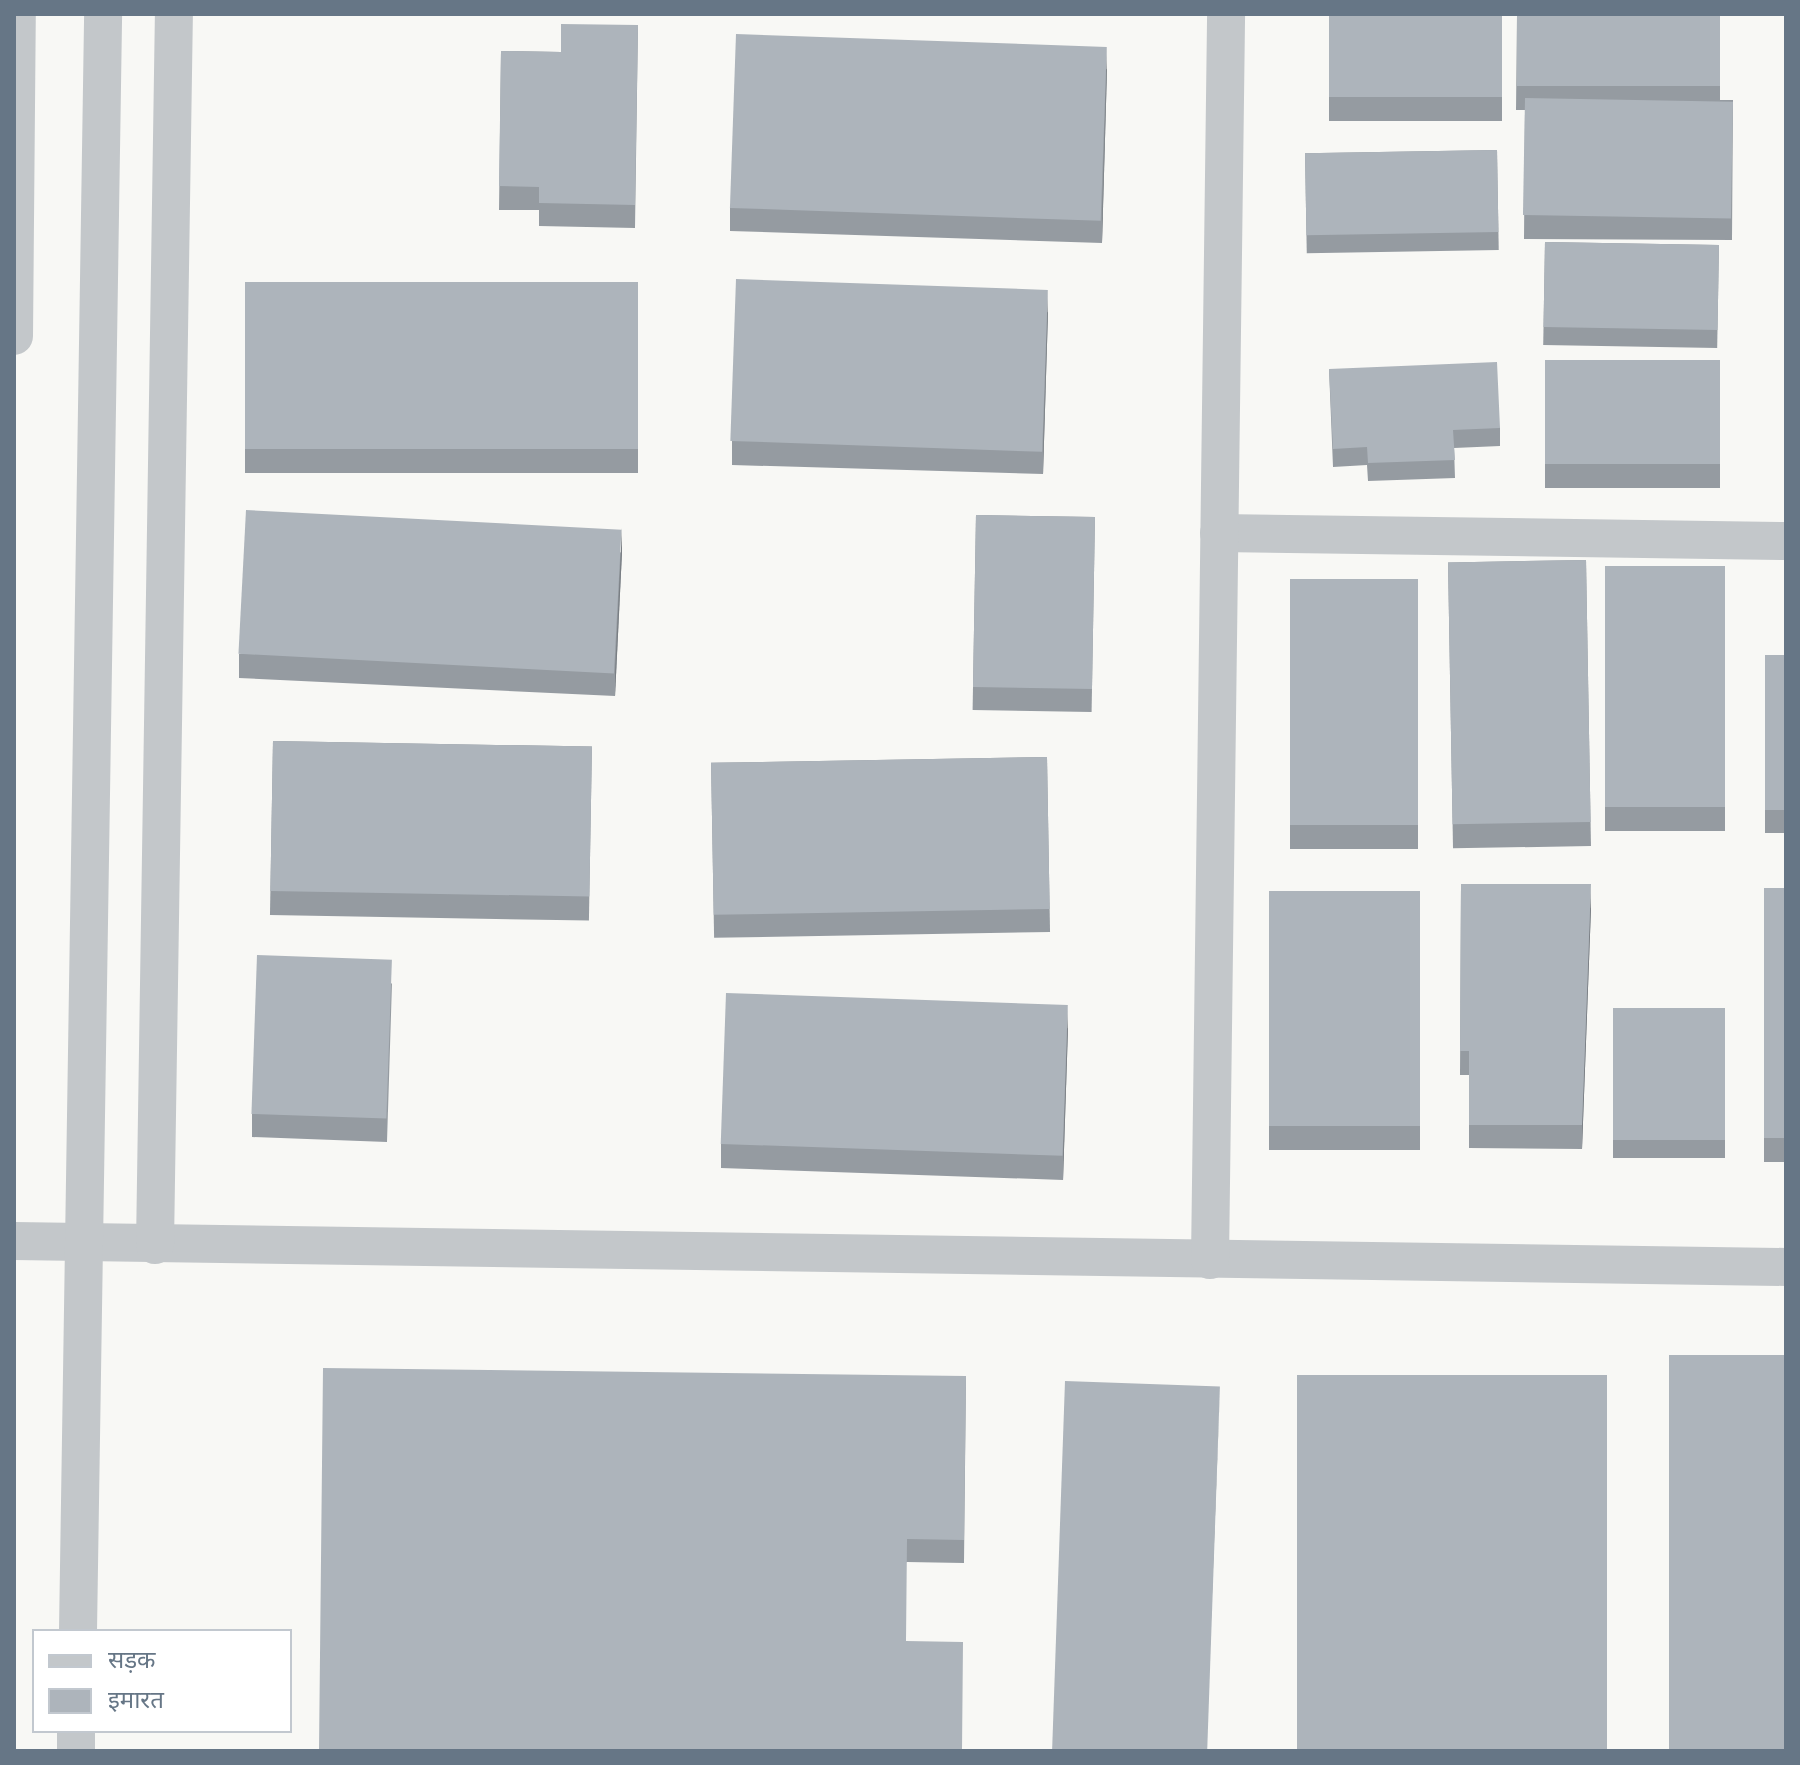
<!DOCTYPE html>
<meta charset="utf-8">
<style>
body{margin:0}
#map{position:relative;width:1800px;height:1765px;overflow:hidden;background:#f8f8f5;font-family:Raleway,"Noto Sans Devanagari",sans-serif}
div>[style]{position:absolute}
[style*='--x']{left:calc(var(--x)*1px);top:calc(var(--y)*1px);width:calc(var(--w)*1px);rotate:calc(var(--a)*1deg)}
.minor>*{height:38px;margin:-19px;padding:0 19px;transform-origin:19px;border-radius:19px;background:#c3c7ca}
.wall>*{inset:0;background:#959ba1;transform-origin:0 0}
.shaded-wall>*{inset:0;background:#797e83}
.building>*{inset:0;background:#adb4bb;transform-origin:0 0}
span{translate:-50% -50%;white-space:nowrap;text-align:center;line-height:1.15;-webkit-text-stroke:8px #fff;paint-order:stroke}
.frame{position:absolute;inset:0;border:16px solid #667686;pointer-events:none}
.legend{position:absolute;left:32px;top:1629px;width:260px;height:104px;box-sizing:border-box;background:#fff;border:2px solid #c2c8cf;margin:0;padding:10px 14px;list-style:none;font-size:24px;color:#667686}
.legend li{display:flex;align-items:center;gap:16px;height:40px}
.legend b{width:40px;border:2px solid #c2c8cf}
</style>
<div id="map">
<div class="minor">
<div style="--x:14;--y:336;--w:322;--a:-89.5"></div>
<div style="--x:1219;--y:533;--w:567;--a:0.81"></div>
<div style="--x:14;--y:1241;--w:1772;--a:0.84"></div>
<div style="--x:155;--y:1245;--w:1231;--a:-89.12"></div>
<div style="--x:1210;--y:1260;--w:1246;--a:-89.26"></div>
<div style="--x:78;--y:1631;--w:1617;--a:-89.11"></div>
<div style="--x:76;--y:1751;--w:20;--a:-90"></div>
</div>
<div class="wall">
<div style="left:1329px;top:14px;width:173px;height:107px"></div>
<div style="clip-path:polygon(1517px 14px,1720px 14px,1720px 100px,1733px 100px,1732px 240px,1524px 239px,1525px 110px,1516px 110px)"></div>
<div style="clip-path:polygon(638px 25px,635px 228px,539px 226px,539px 210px,499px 210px,501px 51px,561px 52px)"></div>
<div style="clip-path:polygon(1107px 69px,1102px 243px,730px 231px,730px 208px)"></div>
<div style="left:1497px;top:150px;width:100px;height:192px;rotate:89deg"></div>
<div style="left:1545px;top:242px;width:174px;height:103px;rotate:1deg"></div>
<div style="left:245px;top:282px;width:393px;height:191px"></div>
<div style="clip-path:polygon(1048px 312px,1043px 474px,732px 465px,732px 441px)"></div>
<div style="left:1545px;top:360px;width:175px;height:128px"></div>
<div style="clip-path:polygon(1329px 369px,1500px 428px,1500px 446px,1454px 448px,1455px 478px,1368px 481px,1367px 465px,1333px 467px)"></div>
<div style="left:976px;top:515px;width:119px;height:195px;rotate:1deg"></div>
<div style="clip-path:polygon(622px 552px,615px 696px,239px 678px,239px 654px)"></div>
<div style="left:1586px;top:560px;width:286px;height:138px;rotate:89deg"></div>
<div style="left:1605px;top:566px;width:120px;height:265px"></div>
<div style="left:1290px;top:579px;width:128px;height:270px"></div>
<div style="left:1765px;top:655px;width:21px;height:178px"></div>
<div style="left:273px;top:741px;width:319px;height:174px;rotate:1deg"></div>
<div style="left:1047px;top:757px;width:175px;height:336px;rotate:89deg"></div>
<div style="clip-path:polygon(1461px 884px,1591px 908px,1582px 1149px,1469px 1148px,1469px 1075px,1460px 1075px)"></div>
<div style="left:1764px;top:888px;width:22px;height:274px"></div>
<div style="left:1269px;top:891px;width:151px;height:259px"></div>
<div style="clip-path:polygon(392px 983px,387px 1142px,252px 1137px,252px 1114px)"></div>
<div style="left:1725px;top:1008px;width:150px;height:112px;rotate:90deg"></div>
<div style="clip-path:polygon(1068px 1028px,1063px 1180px,721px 1168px,721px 1144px)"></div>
<div style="clip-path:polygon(966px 1376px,964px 1563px,907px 1562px,319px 1751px)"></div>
</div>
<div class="shaded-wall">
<div style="clip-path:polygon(1107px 46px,1107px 69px,1102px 243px,1102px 219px)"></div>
<div style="clip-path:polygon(1048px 289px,1048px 312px,1043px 474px,1043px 451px)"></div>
<div style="clip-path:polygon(622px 528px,622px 552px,615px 696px,615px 672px)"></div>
<div style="clip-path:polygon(1591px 884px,1591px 908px,1582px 1149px,1582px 1125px)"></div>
<div style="clip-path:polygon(1068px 1005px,1068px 1028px,1063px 1180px,1063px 1156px)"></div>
<div style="clip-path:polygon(1220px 1387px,1206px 1751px,1205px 1751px)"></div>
</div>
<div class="building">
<div style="left:1329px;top:14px;width:173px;height:83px"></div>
<div style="left:1517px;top:14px;width:203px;height:72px"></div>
<div style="clip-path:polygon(561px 24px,638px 25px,635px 205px,539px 203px,539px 187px,499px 186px,501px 51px,561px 52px)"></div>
<div style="left:736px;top:34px;width:371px;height:174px;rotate:2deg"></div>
<div style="left:1525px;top:98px;width:208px;height:117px;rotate:1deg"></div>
<div style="left:1497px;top:150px;width:82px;height:192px;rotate:89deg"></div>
<div style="left:1545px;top:242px;width:174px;height:85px;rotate:1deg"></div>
<div style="left:736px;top:279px;width:312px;height:162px;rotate:2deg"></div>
<div style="left:245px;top:282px;width:393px;height:167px"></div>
<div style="left:1545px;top:360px;width:175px;height:104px"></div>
<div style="clip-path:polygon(1497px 362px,1500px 428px,1453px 430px,1455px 460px,1368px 463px,1367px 447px,1333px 449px,1329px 369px)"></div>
<div style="left:246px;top:510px;width:376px;height:144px;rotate:3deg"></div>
<div style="left:976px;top:515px;width:119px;height:172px;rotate:1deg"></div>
<div style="left:1586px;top:560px;width:262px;height:138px;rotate:89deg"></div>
<div style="left:1605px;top:566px;width:120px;height:241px"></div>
<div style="left:1290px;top:579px;width:128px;height:246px"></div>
<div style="left:1765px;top:655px;width:21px;height:155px"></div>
<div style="left:273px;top:741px;width:319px;height:150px;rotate:1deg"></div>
<div style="left:1047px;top:757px;width:152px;height:336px;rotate:89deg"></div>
<div style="clip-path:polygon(1461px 884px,1591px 884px,1582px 1125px,1469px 1125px,1469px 1051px,1460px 1051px)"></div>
<div style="left:1764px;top:888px;width:22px;height:250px"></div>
<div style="left:1269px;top:891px;width:151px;height:235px"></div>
<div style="left:257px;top:955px;width:135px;height:159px;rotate:2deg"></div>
<div style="left:726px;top:993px;width:342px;height:151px;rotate:2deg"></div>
<div style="left:1725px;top:1008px;width:132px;height:112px;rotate:90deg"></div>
<div style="left:1669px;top:1355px;width:117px;height:396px"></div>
<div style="clip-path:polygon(323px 1368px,966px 1376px,964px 1540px,907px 1539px,906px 1641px,963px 1642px,962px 1751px,319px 1751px)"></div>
<div style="left:1297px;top:1375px;width:310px;height:376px"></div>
<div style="left:1065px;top:1381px;width:155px;height:370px;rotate:2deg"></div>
</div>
<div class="frame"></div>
<ul class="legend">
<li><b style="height:10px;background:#c3c7ca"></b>सड़क</li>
<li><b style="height:22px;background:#adb4bb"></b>इमारत</li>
</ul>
</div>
